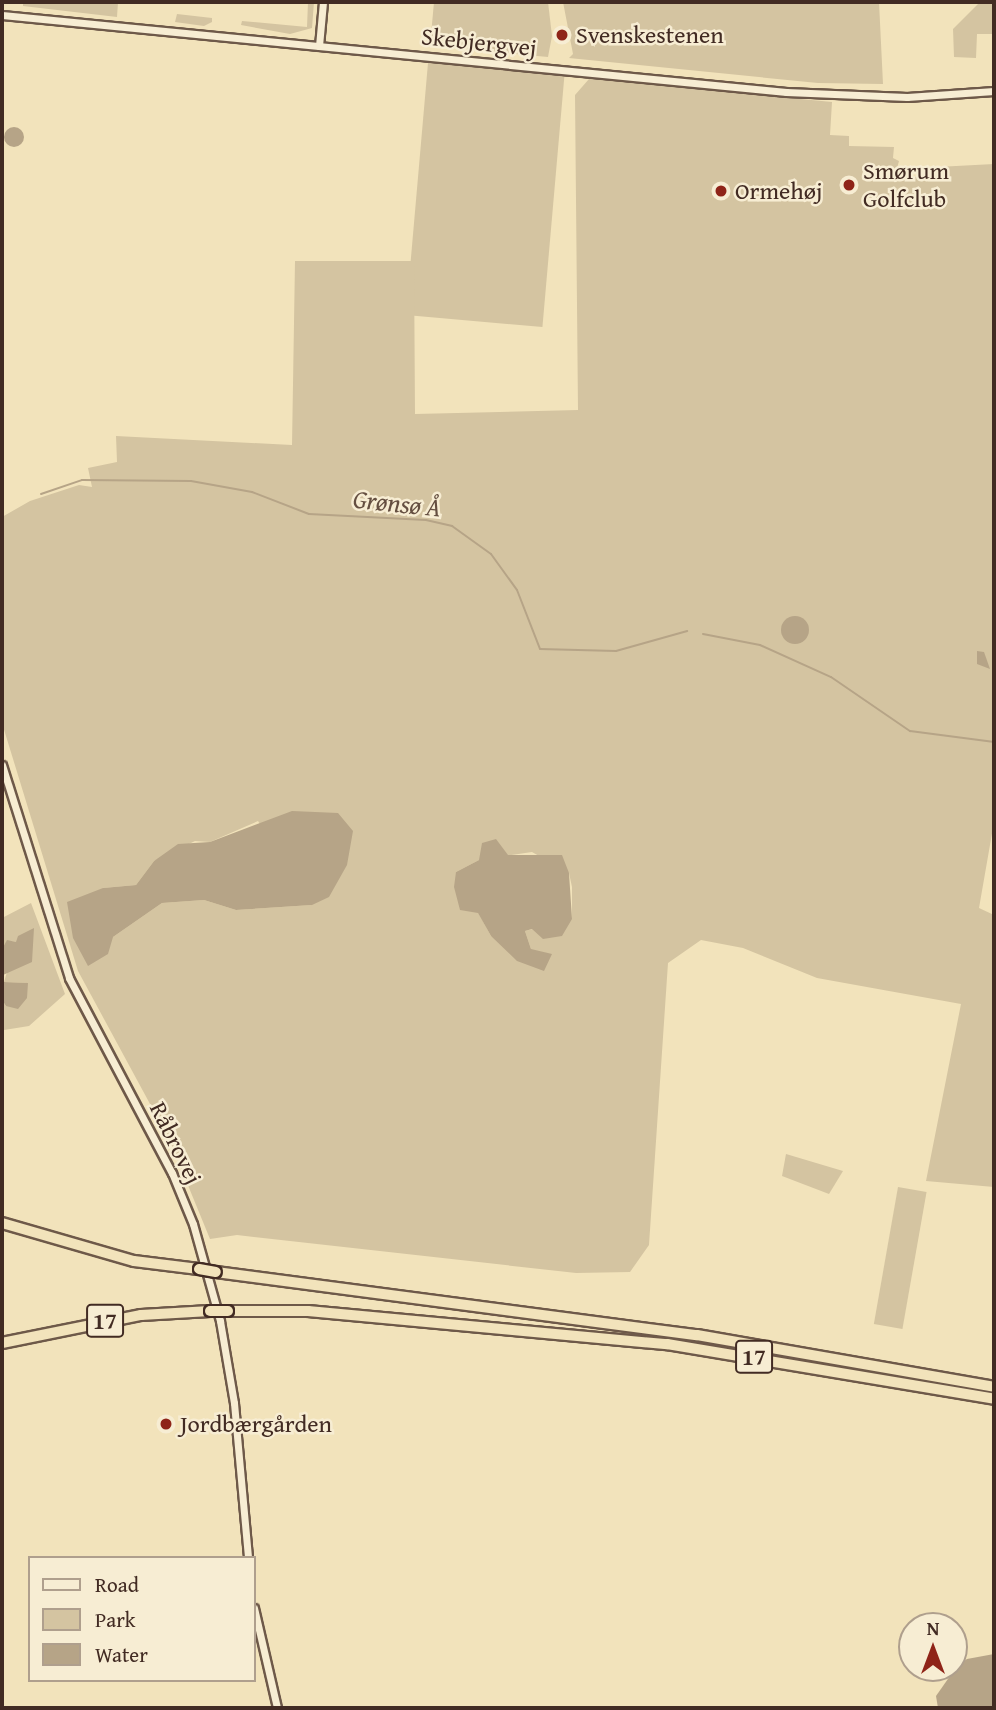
<!DOCTYPE html>
<meta charset="utf-8">
<style>
body{margin:0}
#map{position:relative;width:996px;height:1710px;overflow:hidden;background:#f2e3bb;font-family:"Gentium Book Plus",serif}
div>[style]{position:absolute}
[style*='--x']{left:calc(var(--x)*1px);top:calc(var(--y)*1px);width:calc(var(--w)*1px);rotate:calc(var(--a)*1deg)}
.green>*{inset:0;background:#d4c4a1;transform-origin:0 0}
.water>*{inset:0;background:#b6a487}
.round{border-radius:50%}
.stream>*{height:2px;margin:-1px;padding:0 1px;transform-origin:1px;border-radius:1px;background:#b6a487}
.roads{filter:drop-shadow(2px 0 #6e5949) drop-shadow(-2px 0 #6e5949) drop-shadow(0 2px #6e5949) drop-shadow(0 -2px #6e5949)}
.minor>*{height:7px;margin:-3.5px;padding:0 3.5px;transform-origin:3.5px;border-radius:3.5px;background:#f7edd3}
.highway>*{height:10px;margin:-5px;padding:0 5px;transform-origin:5px;border-radius:5px;background:#f2e3bb}
.bridges{filter:drop-shadow(2px 0 #422b23) drop-shadow(-2px 0 #422b23) drop-shadow(0 2px #422b23) drop-shadow(0 -2px #422b23)}
.highway-bridge>*{height:10px;margin:-5px;padding:0 5px;transform-origin:5px;border-radius:5px;background:#f2e3bb}
.dots>*{width:19px;height:19px;translate:-50% -50%;box-sizing:border-box;border:4px solid #f7edd3;border-radius:50%}
span{translate:-50% -50%;white-space:nowrap;text-align:center;line-height:1.15;-webkit-text-stroke:5px #f7edd3;paint-order:stroke}
.shield-label span{padding:2px 5px;background:#f7edd3;border:2px solid;border-radius:5px;-webkit-text-stroke-width:0}
.shield-label{font-size:23px;color:#422b23;font-weight:700}
.poi-label{font-size:24px;color:#422b23}
.left{translate:0 -50%;text-align:left}
.street-label{font-size:24px;color:#422b23}
.water-label{font-size:26px;color:#654f41;font-style:italic}
.frame{position:absolute;inset:0;border:4px solid #422b23;pointer-events:none}
.legend{position:absolute;left:28px;top:1556px;width:228px;height:126px;box-sizing:border-box;background:#f7edd3;border:2px solid #af9f8d;margin:0;padding:9px 12px;list-style:none;font-size:21px;color:#422b23}
.legend li{display:flex;align-items:center;gap:14px;height:35px}
.legend b{width:35px;border:2px solid #af9f8d}
.north{position:absolute;left:898px;top:1612px;width:70px;height:70px;box-sizing:border-box;background:#f7edd3;border:2px solid #af9f8d;border-radius:50%;rotate:0deg;font-size:19px;font-weight:700;line-height:28px;text-align:center;color:#422b23}
.north::after{content:'';display:block;margin:auto;width:24px;height:32px;background:#8f2418;clip-path:polygon(50% 0,100% 100%,50% 72%,0 100%)}
</style>
<div id="map">
<div class="green">
<div style="clip-path:polygon(23px 2px,118px 2px,117px 17px,23px 6px)"></div>
<div style="clip-path:polygon(308px 2px,314px 2px,312px 28px,290px 34px,241px 25px,242px 21px,307px 27px)"></div>
<div style="clip-path:polygon(434px 2px,548px 2px,552px 36px,548px 57px,430px 46px)"></div>
<div style="clip-path:polygon(563px 2px,879px 2px,883px 84px,818px 83px,569px 58px,573px 54px)"></div>
<div style="clip-path:polygon(980px 2px,994px 2px,994px 34px,977px 34px,976px 58px,954px 57px,953px 29px)"></div>
<div style="clip-path:polygon(177px 14px,212px 18px,212px 22px,204px 26px,175px 22px)"></div>
<div style="left:428px;top:63px;width:137px;height:253px;rotate:5deg"></div>
<div style="clip-path:polygon(evenodd,589px 79px,832px 102px,830px 135px,849px 136px,849px 146px,894px 147px,893px 158px,899px 161px,896px 172px,915px 177px,937px 167px,994px 164px,994px 822px,979px 908px,994px 915px,994px 1187px,926px 1181px,961px 1004px,817px 978px,743px 948px,701px 940px,668px 963px,649px 1245px,630px 1272px,576px 1273px,237px 1235px,210px 1239px,169px 1139px,78px 971px,2px 723px,2px 517px,30px 501px,79px 485px,92px 487px,88px 468px,117px 462px,116px 436px,292px 445px,295px 261px,414px 261px,415px 414px,578px 410px,575px 95px,589px 79px,258px 821px,312px 905px,236px 910px,204px 900px,162px 903px,113px 937px,103px 888px,136px 885px,154px 861px,195px 841px,210px 842px,258px 821px,589px 79px,532px 852px,569px 873px,572px 887px,572px 919px,525px 931px,531px 949px,491px 936px,456px 872px,479px 860px,532px 852px)"></div>
<div style="clip-path:polygon(31px 903px,65px 994px,29px 1026px,4px 1030px,2px 1000px,6px 1006px,27px 983px,4px 982px,16px 942px,7px 941px,2px 949px,2px 918px)"></div>
<div style="clip-path:polygon(786px 1154px,843px 1171px,829px 1194px,782px 1176px)"></div>
<div style="left:898px;top:1187px;width:29px;height:139px;rotate:10deg"></div>
</div>
<div class="water">
<div class="round" style="left:4px;top:127px;width:20px;height:20px"></div>
<div class="round" style="left:781px;top:616px;width:28px;height:28px"></div>
<div style="clip-path:polygon(977px 651px,984px 652px,990px 669px,977px 664px)"></div>
<div style="clip-path:polygon(292px 811px,338px 813px,353px 831px,347px 865px,329px 897px,312px 905px,236px 910px,204px 900px,162px 903px,113px 937px,108px 954px,88px 966px,73px 938px,67px 902px,103px 888px,136px 885px,154px 861px,178px 844px,210px 842px)"></div>
<div style="clip-path:polygon(496px 839px,508px 855px,562px 855px,569px 873px,572px 919px,562px 936px,543px 939px,532px 929px,525px 931px,531px 949px,552px 954px,544px 971px,517px 961px,491px 936px,478px 913px,460px 910px,454px 887px,456px 872px,479px 860px,482px 843px)"></div>
<div style="clip-path:polygon(34px 928px,32px 962px,3px 975px,4px 982px,28px 983px,27px 998px,18px 1009px,6px 1006px,2px 1000px,2px 949px,7px 940px,16px 942px,18px 936px)"></div>
<div style="clip-path:polygon(994px 1654px,994px 1708px,938px 1708px,936px 1696px,957px 1666px,967px 1659px)"></div>
</div>
<div class="stream">
<div style="--x:41;--y:494;--w:43;--a:-18.9"></div>
<div style="--x:82;--y:480;--w:109;--a:0.5"></div>
<div style="--x:191;--y:481;--w:62;--a:10.2"></div>
<div style="--x:252;--y:492;--w:61;--a:21.1"></div>
<div style="--x:309;--y:514;--w:117;--a:2.9"></div>
<div style="--x:426;--y:520;--w:27;--a:13"></div>
<div style="--x:452;--y:526;--w:48;--a:35.7"></div>
<div style="--x:491;--y:554;--w:44;--a:54.2"></div>
<div style="--x:517;--y:590;--w:63;--a:68.7"></div>
<div style="--x:540;--y:649;--w:76;--a:1.5"></div>
<div style="--x:616;--y:651;--w:74;--a:-15.7"></div>
<div style="--x:703;--y:634;--w:58;--a:10.9"></div>
<div style="--x:760;--y:645;--w:78;--a:24.3"></div>
<div style="--x:831;--y:677;--w:96;--a:34.4"></div>
<div style="--x:910;--y:731;--w:85;--a:7.5"></div>
</div>
<div class="roads">
<div class="minor">
<div style="--x:2;--y:15;--w:788;--a:5.61"></div>
<div style="--x:786;--y:92;--w:121;--a:2.4"></div>
<div style="--x:907;--y:97;--w:87;--a:-3.9"></div>
<div style="--x:319;--y:46;--w:44;--a:-84.8"></div>
<div style="--x:2;--y:765;--w:223;--a:72.5"></div>
<div style="--x:69;--y:978;--w:221;--a:62.2"></div>
<div style="--x:172;--y:1173;--w:55;--a:67.6"></div>
<div style="--x:193;--y:1224;--w:101;--a:74.4"></div>
<div style="--x:220;--y:1321;--w:83;--a:80.3"></div>
<div style="--x:234;--y:1403;--w:156;--a:84.8"></div>
<div style="--x:254;--y:1608;--w:103;--a:77"></div>
</div>
<div class="highway">
<div style="--x:2;--y:1223;--w:137;--a:16.1"></div>
<div style="--x:134;--y:1261;--w:65;--a:7"></div>
<div style="--x:216;--y:1272;--w:485;--a:7.5"></div>
<div style="--x:697;--y:1335;--w:302;--a:9.9"></div>
<div style="--x:228;--y:1311;--w:80;--a:0"></div>
<div style="--x:308;--y:1311;--w:361;--a:5.3"></div>
<div style="--x:667;--y:1344;--w:332;--a:9.5"></div>
<div style="--x:2;--y:1343;--w:142;--a:-11.4"></div>
<div style="--x:141;--y:1315;--w:69;--a:-3.3"></div>
</div>
</div>
<div class="bridges">
<div class="highway-bridge">
<div style="--x:199;--y:1269;--w:17;--a:10"></div>
<div style="--x:210;--y:1311;--w:18;--a:0"></div>
</div>
</div>
<div class="dots">
<div style="left:562px;top:35px;background:#8f2418"></div>
<div style="left:849px;top:185px;background:#8f2418"></div>
<div style="left:721px;top:191px;background:#8f2418"></div>
<div style="left:166px;top:1424px;background:#8f2418"></div>
</div>
<div class="shield-label">
<span style="left:105px;top:1321px">17</span>
<span style="left:754px;top:1357px">17</span>
</div>
<div class="poi-label">
<span class="left" style="left:576px;top:35px">Svenskestenen</span>
<span class="left" style="left:863px;top:185px">Smørum<br>Golfclub</span>
<span class="left" style="left:735px;top:191px">Ormehøj</span>
<span class="left" style="left:180px;top:1424px">Jordbærgården</span>
</div>
<div class="street-label">
<span style="left:479px;top:42px;rotate:6deg">Skebjergvej</span>
<span style="left:176px;top:1143px;rotate:64deg">Råbrovej</span>
</div>
<div class="water-label">
<span style="left:397px;top:503px;rotate:6deg">Grønsø Å</span>
</div>
<div class="frame"></div>
<ul class="legend">
<li><b style="height:9px;background:#f7edd3"></b>Road</li>
<li><b style="height:19px;background:#d4c4a1"></b>Park</li>
<li><b style="height:19px;background:#b6a487"></b>Water</li>
</ul>
<div class="north">N</div>
</div>
